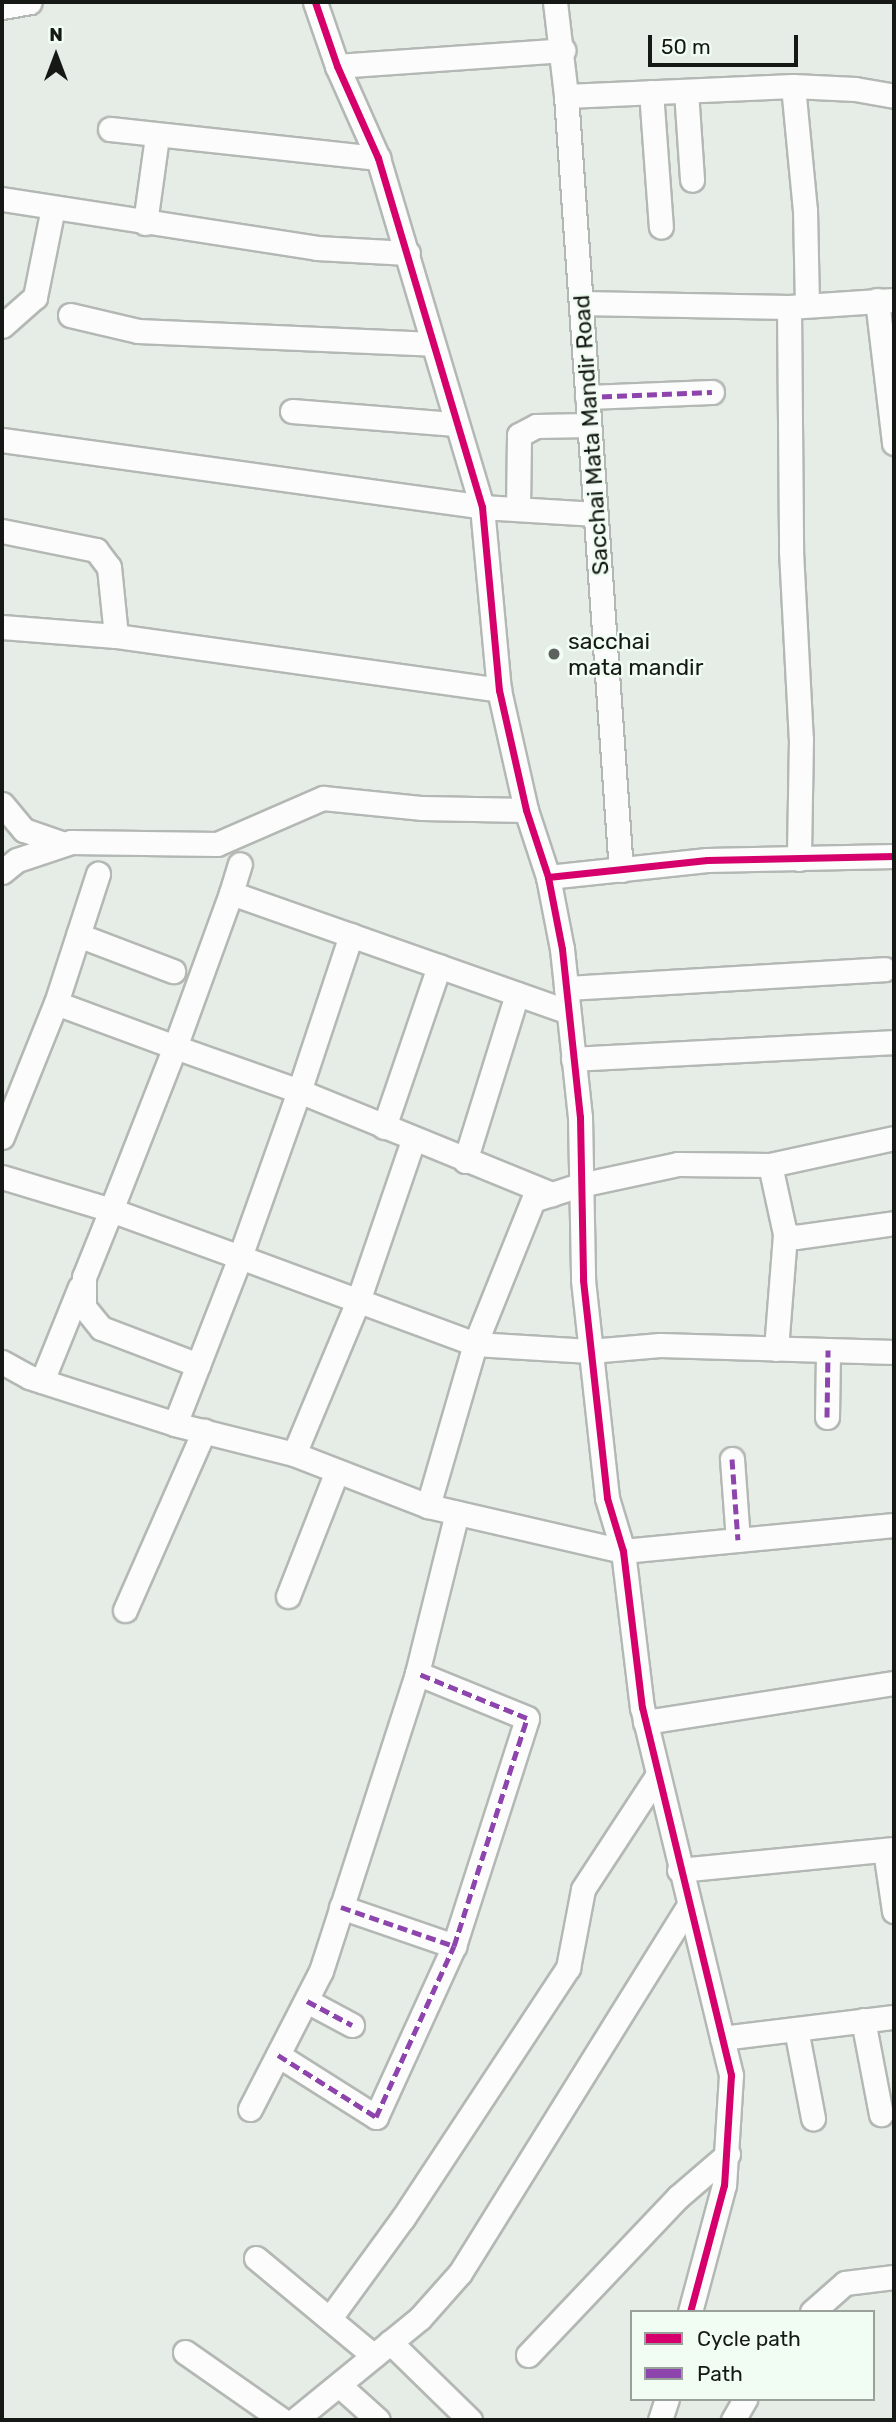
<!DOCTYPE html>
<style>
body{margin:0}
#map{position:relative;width:896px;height:2422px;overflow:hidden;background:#e6ece6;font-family:Rubik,sans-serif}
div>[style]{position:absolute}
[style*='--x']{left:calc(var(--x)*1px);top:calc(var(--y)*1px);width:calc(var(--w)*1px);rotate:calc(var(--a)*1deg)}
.roads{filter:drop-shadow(2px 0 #b4b8b4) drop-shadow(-2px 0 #b4b8b4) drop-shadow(0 2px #b4b8b4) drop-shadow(0 -2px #b4b8b4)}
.minor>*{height:23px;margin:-11.5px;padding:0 11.5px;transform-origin:11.5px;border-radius:11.5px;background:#fbfcfb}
.quiet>*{height:5px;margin-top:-2.5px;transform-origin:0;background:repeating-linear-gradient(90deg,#8e44ad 0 10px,transparent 0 15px)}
.cycleway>*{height:7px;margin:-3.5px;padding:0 3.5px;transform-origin:3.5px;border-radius:3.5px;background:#d6006c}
.dots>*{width:19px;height:19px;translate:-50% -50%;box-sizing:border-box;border:4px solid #f1fcf2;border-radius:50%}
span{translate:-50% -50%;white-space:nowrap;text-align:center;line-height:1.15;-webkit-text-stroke:5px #f1fcf2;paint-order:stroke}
.street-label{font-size:23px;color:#151815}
.poi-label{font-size:23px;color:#151815}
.left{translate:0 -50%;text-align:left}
.frame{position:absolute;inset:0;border:4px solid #151815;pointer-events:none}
.legend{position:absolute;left:630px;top:2310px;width:245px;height:91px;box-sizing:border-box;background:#f1fcf2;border:2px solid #99a19a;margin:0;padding:9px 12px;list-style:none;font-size:21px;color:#151815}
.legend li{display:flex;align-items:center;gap:14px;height:35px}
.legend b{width:35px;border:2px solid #99a19a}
.north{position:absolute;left:21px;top:21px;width:70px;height:70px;-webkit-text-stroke:5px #f1fcf2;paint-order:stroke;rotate:0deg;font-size:19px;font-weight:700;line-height:28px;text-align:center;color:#151815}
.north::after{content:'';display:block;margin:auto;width:24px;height:32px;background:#151815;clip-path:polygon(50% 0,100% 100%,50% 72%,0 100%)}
.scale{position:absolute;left:648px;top:35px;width:150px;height:32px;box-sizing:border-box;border:4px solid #151815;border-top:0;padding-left:9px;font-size:21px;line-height:24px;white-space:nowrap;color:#151815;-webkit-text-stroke:5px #f1fcf2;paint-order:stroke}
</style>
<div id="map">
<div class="roads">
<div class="minor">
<div style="--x:315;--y:2;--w:68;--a:71"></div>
<div style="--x:337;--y:66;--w:101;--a:66"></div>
<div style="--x:378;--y:158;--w:364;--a:73.4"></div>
<div style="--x:482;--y:507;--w:184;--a:84.7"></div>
<div style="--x:499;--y:690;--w:123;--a:77.3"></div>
<div style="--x:526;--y:810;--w:71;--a:71.8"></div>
<div style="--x:548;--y:877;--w:160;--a:-6.1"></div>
<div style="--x:707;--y:860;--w:187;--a:-1.2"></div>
<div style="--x:555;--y:2;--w:95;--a:83.3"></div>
<div style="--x:566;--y:96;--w:776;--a:85.94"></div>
<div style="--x:2;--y:7;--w:28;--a:-10"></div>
<div style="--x:337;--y:66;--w:227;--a:-4"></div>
<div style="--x:793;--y:86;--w:125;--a:84.5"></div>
<div style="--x:805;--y:210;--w:95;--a:88.8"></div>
<div style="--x:686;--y:91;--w:89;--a:86.1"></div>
<div style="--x:651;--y:92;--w:135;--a:85.8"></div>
<div style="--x:566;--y:96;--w:227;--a:-2.5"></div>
<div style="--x:793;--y:86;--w:62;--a:2.8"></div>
<div style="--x:855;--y:89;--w:40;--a:10"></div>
<div style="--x:110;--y:129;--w:270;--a:6.2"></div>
<div style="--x:2;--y:199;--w:319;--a:8.8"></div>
<div style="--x:317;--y:248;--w:91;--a:3.1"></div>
<div style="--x:145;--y:223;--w:88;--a:-82.1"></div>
<div style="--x:877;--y:300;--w:144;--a:83.2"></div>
<div style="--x:581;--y:303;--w:208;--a:1.1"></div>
<div style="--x:789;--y:307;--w:105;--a:-3.8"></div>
<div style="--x:789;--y:307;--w:244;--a:89.5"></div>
<div style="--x:791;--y:551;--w:188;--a:87"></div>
<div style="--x:801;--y:739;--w:120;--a:91"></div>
<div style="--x:70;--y:315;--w:70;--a:13.2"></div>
<div style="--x:138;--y:331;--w:295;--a:2.5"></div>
<div style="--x:2;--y:326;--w:44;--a:-41.3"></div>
<div style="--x:35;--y:297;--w:91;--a:-78.6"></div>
<div style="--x:587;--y:397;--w:125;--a:-2.3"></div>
<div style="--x:292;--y:411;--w:164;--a:4.6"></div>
<div style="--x:2;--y:440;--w:485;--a:7.9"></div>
<div style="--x:482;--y:507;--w:114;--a:3.5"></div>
<div style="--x:518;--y:509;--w:74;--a:-89.2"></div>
<div style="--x:519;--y:435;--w:19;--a:-28"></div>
<div style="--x:536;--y:426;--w:53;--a:-1.1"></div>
<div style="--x:2;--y:531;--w:96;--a:11.4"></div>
<div style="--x:96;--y:550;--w:21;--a:53"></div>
<div style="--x:109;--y:567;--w:69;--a:84.2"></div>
<div style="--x:2;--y:627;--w:114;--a:4.5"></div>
<div style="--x:116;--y:636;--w:387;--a:8"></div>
<div style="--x:2;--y:804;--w:34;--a:50"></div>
<div style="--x:24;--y:830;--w:42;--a:19.3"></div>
<div style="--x:2;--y:872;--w:19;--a:-39"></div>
<div style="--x:17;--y:860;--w:57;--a:-18.4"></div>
<div style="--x:71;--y:842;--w:146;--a:0.8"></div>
<div style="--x:217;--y:844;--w:116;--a:-23.5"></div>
<div style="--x:323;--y:798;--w:100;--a:5.8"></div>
<div style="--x:422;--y:808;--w:104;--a:1.1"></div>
<div style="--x:548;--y:877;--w:73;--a:79"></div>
<div style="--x:562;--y:949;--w:169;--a:83.9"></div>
<div style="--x:580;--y:1117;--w:163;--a:88.9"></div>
<div style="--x:583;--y:1280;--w:219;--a:83.7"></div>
<div style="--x:607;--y:1498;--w:55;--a:73.2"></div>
<div style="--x:623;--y:1551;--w:157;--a:83.1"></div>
<div style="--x:642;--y:1707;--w:379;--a:76.4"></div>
<div style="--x:731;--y:2075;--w:110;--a:93.6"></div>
<div style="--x:724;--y:2185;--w:131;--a:105"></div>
<div style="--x:231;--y:893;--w:30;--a:-73"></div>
<div style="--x:78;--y:935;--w:102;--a:20.8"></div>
<div style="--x:351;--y:935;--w:164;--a:108.4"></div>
<div style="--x:299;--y:1091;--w:273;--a:22.2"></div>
<div style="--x:566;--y:988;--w:319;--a:-3.4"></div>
<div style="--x:56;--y:1003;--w:136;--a:-72"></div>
<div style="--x:175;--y:1047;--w:132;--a:19.5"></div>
<div style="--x:299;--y:1091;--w:176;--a:109.6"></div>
<div style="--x:240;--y:1257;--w:137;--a:-160"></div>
<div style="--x:111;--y:1210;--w:175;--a:-68.6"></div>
<div style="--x:573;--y:1059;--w:321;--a:-3"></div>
<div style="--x:384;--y:1127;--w:170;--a:-71.1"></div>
<div style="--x:2;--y:1137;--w:144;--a:-68.1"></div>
<div style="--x:56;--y:1003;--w:127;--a:20.3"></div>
<div style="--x:175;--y:1047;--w:164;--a:-70"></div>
<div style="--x:231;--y:893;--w:357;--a:19.4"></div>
<div style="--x:894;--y:1138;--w:127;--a:167.7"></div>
<div style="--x:770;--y:1165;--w:92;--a:-179.4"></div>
<div style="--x:678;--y:1164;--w:100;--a:167.9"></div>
<div style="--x:580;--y:1185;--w:49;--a:162.3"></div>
<div style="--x:533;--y:1200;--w:155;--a:111.9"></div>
<div style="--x:475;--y:1344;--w:169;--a:106.2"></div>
<div style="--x:428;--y:1506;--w:200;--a:13"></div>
<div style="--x:623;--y:1551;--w:272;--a:-5.5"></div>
<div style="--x:465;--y:1161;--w:175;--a:-72.7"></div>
<div style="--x:770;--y:1165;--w:71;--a:77.7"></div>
<div style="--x:785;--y:1234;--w:11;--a:15"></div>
<div style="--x:796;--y:1237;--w:99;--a:-8.1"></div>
<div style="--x:2;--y:1177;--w:114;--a:16.8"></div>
<div style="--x:111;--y:1210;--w:72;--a:111.9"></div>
<div style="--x:84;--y:1277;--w:30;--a:90"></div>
<div style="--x:84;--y:1307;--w:27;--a:51"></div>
<div style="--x:101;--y:1328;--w:104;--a:20.9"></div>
<div style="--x:776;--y:1349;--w:115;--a:-85.5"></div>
<div style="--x:2;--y:1362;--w:31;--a:29"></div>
<div style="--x:29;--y:1377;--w:153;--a:17.8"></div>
<div style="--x:42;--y:1381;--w:101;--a:-68"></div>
<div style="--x:827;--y:1417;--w:67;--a:-89.1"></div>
<div style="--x:294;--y:1454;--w:166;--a:-67.3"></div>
<div style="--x:358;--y:1301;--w:170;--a:-71.1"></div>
<div style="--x:732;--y:1459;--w:81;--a:85.8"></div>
<div style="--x:428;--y:1506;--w:144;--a:-158.8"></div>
<div style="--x:294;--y:1454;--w:123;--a:-165.9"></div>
<div style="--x:175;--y:1424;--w:179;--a:-68.7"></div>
<div style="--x:240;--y:1257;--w:251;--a:20.3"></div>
<div style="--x:475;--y:1344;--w:115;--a:3.5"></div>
<div style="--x:590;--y:1351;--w:70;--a:-4.9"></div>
<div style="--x:660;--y:1345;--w:234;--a:1.7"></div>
<div style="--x:288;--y:1596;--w:134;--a:-68.6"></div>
<div style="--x:125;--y:1610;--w:196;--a:-66.2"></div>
<div style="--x:645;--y:1722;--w:252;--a:-8.9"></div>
<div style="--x:885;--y:1850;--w:62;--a:81.6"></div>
<div style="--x:679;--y:1870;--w:216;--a:-5.6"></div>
<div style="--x:341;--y:1907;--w:120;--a:19"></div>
<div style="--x:307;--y:2001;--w:51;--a:28.1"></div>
<div style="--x:863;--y:2020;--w:96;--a:79.2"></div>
<div style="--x:796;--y:2029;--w:91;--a:79.2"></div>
<div style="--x:722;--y:2038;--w:173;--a:-7"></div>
<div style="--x:278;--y:2055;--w:116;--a:32.3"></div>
<div style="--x:376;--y:2117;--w:188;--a:-65.5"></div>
<div style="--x:454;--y:1946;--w:239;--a:-72.2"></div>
<div style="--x:527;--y:1718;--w:119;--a:-157.8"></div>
<div style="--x:250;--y:2109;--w:155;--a:-62.8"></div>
<div style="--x:321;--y:1971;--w:313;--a:-72.1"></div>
<div style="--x:417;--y:1673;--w:165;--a:-76"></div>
<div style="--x:256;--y:2258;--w:153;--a:39.7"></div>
<div style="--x:812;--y:2312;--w:44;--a:-41.3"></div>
<div style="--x:845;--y:2283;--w:49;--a:-7"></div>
<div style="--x:330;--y:2318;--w:124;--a:-53.9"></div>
<div style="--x:403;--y:2218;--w:300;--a:-56.6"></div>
<div style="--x:568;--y:1968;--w:80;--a:-79.2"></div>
<div style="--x:583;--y:1889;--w:135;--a:-56.8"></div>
<div style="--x:390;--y:2342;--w:112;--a:44.3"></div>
<div style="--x:185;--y:2352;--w:118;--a:35"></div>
<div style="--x:528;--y:2355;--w:218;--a:-46.5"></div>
<div style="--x:678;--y:2197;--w:66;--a:-40.7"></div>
<div style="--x:339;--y:2385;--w:52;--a:41.9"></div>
<div style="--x:295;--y:2420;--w:161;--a:-39.2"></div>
<div style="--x:420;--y:2318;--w:60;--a:-48.4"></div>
<div style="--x:460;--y:2273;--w:431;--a:-58.1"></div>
<div style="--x:660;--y:2420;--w:22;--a:-72"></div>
<div style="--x:733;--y:2420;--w:24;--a:-60"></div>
</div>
</div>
<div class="quiet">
<div style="--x:587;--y:397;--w:125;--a:-2.3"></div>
<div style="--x:827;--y:1417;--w:67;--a:-89.1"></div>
<div style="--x:732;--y:1459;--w:81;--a:85.8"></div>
<div style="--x:341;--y:1907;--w:120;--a:19"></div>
<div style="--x:307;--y:2001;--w:51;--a:28.1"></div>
<div style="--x:278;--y:2055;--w:116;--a:32.3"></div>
<div style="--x:376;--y:2117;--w:188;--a:-65.5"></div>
<div style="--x:454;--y:1946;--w:239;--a:-72.2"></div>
<div style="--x:527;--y:1718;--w:119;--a:-157.8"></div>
</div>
<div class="cycleway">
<div style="--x:315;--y:2;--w:68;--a:71"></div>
<div style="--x:337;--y:66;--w:101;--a:66"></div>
<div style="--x:378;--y:158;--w:364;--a:73.4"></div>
<div style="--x:482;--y:507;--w:184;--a:84.7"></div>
<div style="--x:499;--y:690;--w:123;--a:77.3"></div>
<div style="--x:526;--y:810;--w:71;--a:71.8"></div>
<div style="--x:548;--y:877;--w:160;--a:-6.1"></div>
<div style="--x:707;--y:860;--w:187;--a:-1.2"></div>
<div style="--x:548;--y:877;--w:73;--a:79"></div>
<div style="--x:562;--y:949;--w:169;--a:83.9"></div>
<div style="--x:580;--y:1117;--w:163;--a:88.9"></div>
<div style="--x:583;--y:1280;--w:219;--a:83.7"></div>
<div style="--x:607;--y:1498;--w:55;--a:73.2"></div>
<div style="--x:623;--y:1551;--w:157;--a:83.1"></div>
<div style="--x:642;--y:1707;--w:379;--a:76.4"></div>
<div style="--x:731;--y:2075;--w:110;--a:93.6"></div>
<div style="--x:724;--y:2185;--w:131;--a:105"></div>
</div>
<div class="dots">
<div style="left:554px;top:654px;background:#5e625e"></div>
</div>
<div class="street-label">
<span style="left:591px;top:435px;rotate:-94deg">Sacchai Mata Mandir Road</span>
</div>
<div class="poi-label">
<span class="left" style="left:568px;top:654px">sacchai<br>mata mandir</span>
</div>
<div class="frame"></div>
<ul class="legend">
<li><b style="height:9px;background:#d6006c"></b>Cycle path</li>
<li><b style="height:9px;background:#8e44ad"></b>Path</li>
</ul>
<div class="north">N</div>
<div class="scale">50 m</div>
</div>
